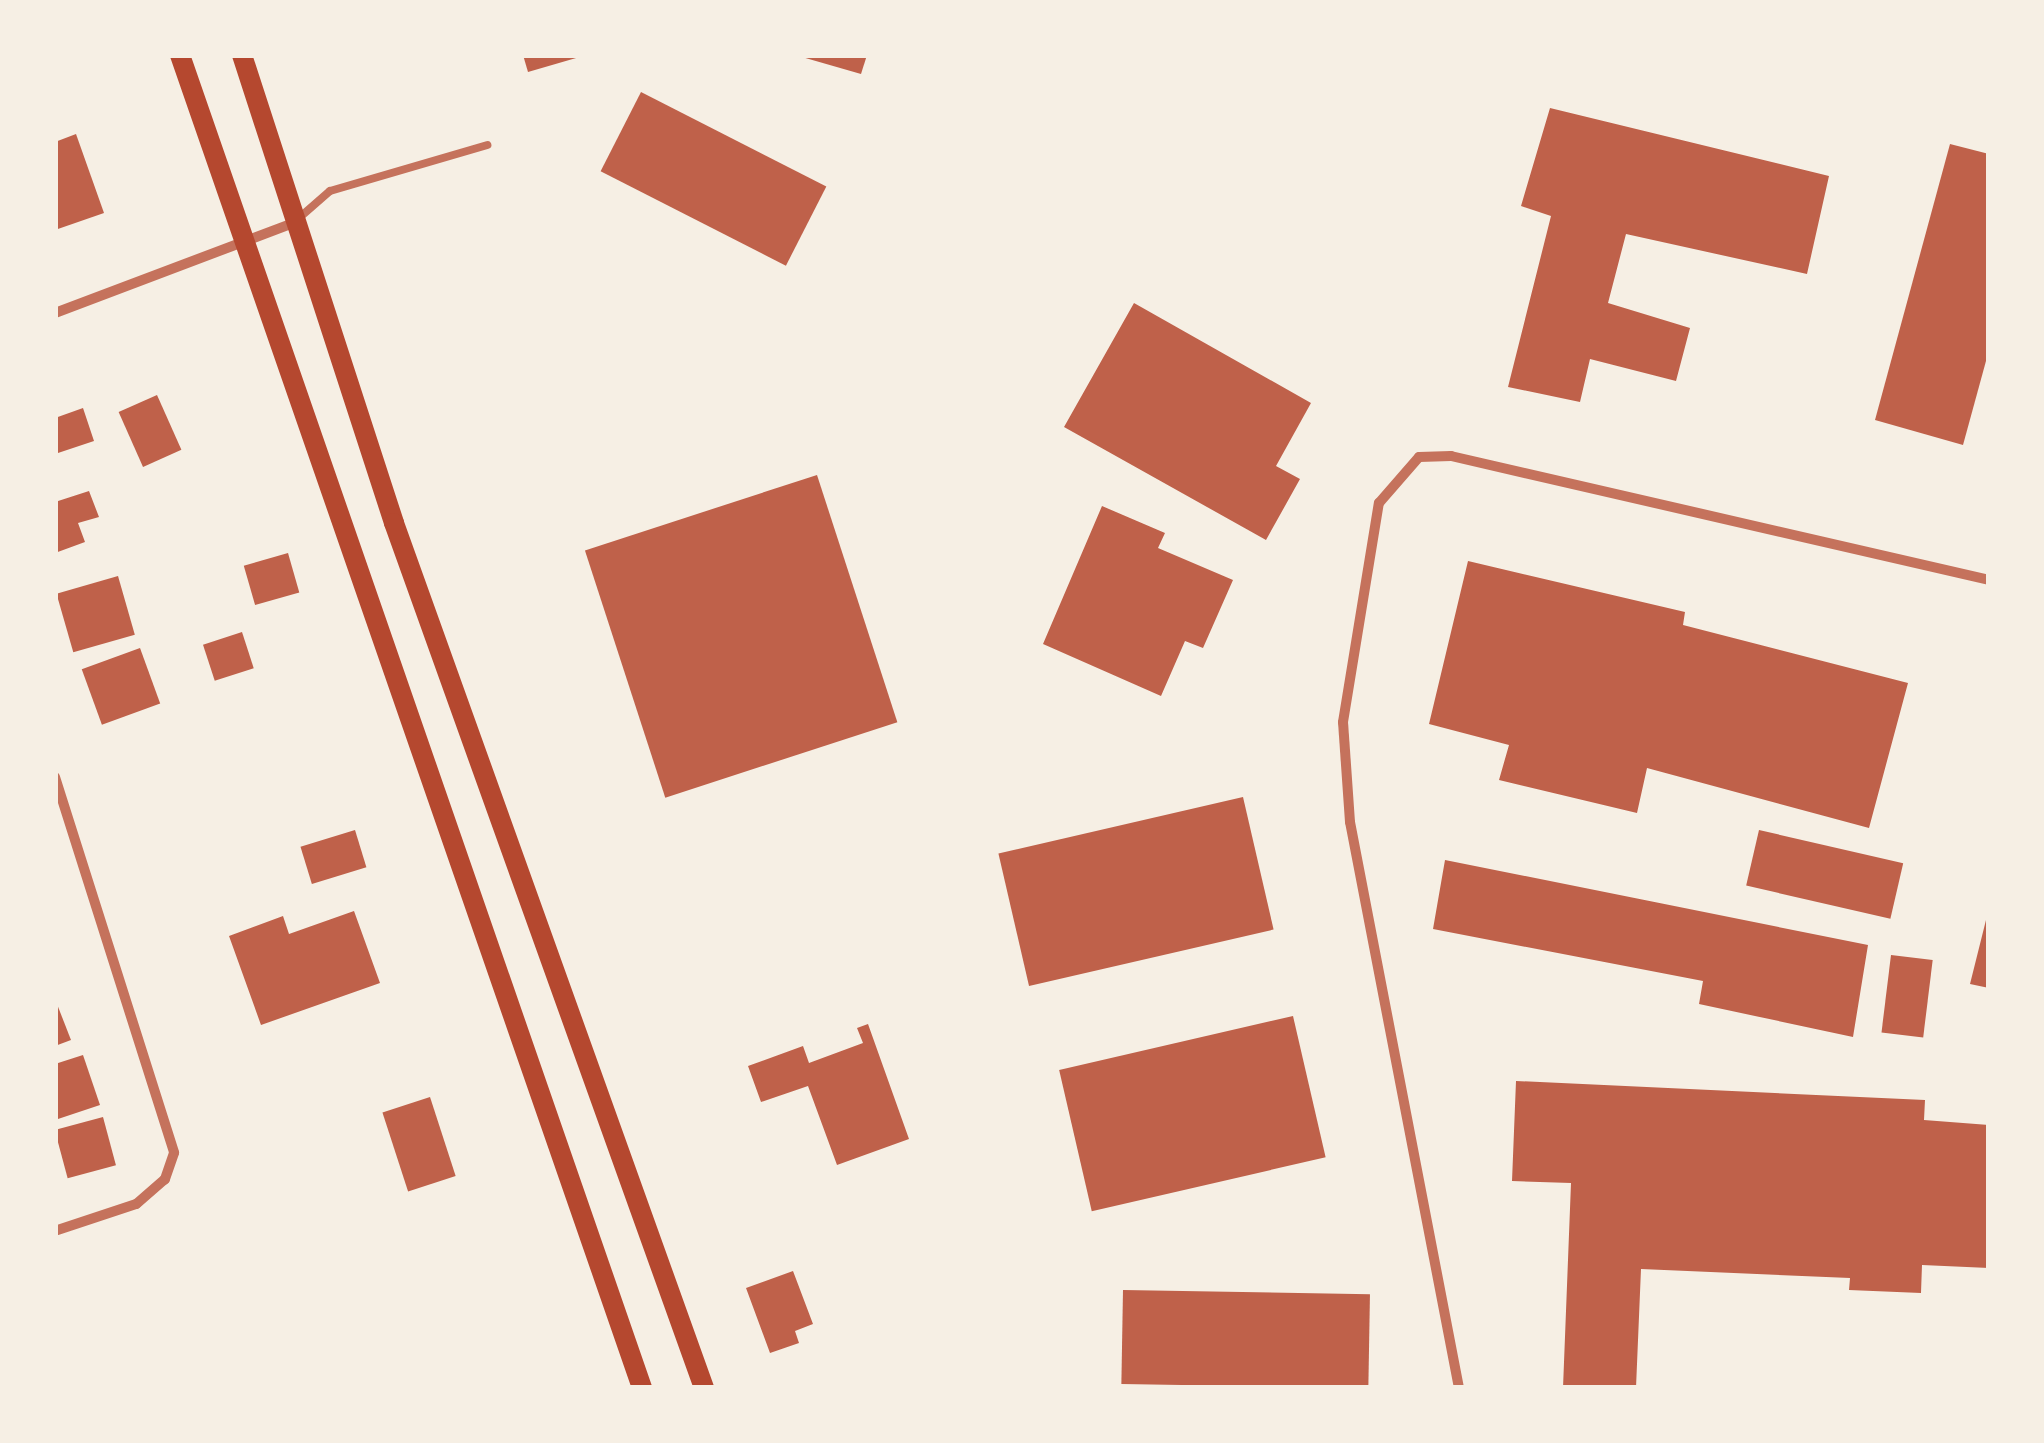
<!DOCTYPE html>
<style>
body{margin:0}
#map{position:relative;width:2044px;height:1443px;overflow:hidden;background:#f6efe4;font-family:"Fira Sans Condensed",sans-serif}
div>[style]{position:absolute}
[style*='--x']{left:calc(var(--x)*1px);top:calc(var(--y)*1px);width:calc(var(--w)*1px);rotate:calc(var(--a)*1deg)}
.building>*{inset:0;background:#bf614a;transform-origin:0 0}
.service>*{height:8px;margin:-4px;padding:0 4px;transform-origin:4px;border-radius:4px;background:#c5725c}
.minor>*{height:10px;margin:-5px;padding:0 5px;transform-origin:5px;border-radius:5px;background:#c5725c}
.secondary>*{height:20px;margin:-10px;padding:0 10px;transform-origin:10px;border-radius:10px;background:#b5482f}
span{translate:-50% -50%;white-space:nowrap;text-align:center;line-height:1.15;-webkit-text-stroke:10px #f6efe4;paint-order:stroke}
.frame{position:absolute;inset:0;border:58px solid #f6efe4;pointer-events:none}
</style>
<div id="map">
<div class="building">
<div style="clip-path:polygon(523px 55px,583px 55px,583px 56px,528px 72px)"></div>
<div style="clip-path:polygon(795px 55px,867px 55px,861px 74px)"></div>
<div style="left:641px;top:92px;width:208px;height:89px;rotate:27deg"></div>
<div style="clip-path:polygon(1550px 108px,1829px 176px,1807px 274px,1626px 234px,1608px 303px,1690px 328px,1676px 381px,1590px 359px,1580px 402px,1508px 387px,1551px 216px,1521px 206px)"></div>
<div style="clip-path:polygon(76px 134px,104px 213px,55px 230px,55px 142px)"></div>
<div style="clip-path:polygon(1950px 144px,1989px 154px,1989px 350px,1963px 445px,1875px 420px)"></div>
<div style="clip-path:polygon(1134px 303px,1311px 403px,1276px 466px,1300px 479px,1266px 540px,1064px 427px)"></div>
<div style="left:157px;top:395px;width:60px;height:42px;rotate:66deg"></div>
<div style="clip-path:polygon(83px 408px,94px 441px,55px 454px,55px 418px)"></div>
<div style="left:817px;top:475px;width:260px;height:244px;rotate:72deg"></div>
<div style="clip-path:polygon(89px 491px,99px 517px,78px 523px,85px 542px,55px 553px,55px 502px)"></div>
<div style="clip-path:polygon(1102px 506px,1165px 533px,1158px 548px,1233px 580px,1203px 648px,1185px 641px,1161px 696px,1043px 644px)"></div>
<div style="left:288px;top:553px;width:41px;height:46px;rotate:74deg"></div>
<div style="clip-path:polygon(1468px 561px,1685px 612px,1683px 625px,1908px 683px,1869px 828px,1647px 768px,1637px 813px,1499px 780px,1509px 745px,1429px 724px)"></div>
<div style="left:118px;top:576px;width:61px;height:64px;rotate:74deg"></div>
<div style="left:242px;top:632px;width:38px;height:41px;rotate:72deg"></div>
<div style="left:140px;top:648px;width:59px;height:62px;rotate:70deg"></div>
<div style="left:1243px;top:797px;width:136px;height:251px;rotate:77deg"></div>
<div style="left:355px;top:830px;width:39px;height:57px;rotate:73deg"></div>
<div style="left:1759px;top:830px;width:148px;height:57px;rotate:13deg"></div>
<div style="clip-path:polygon(1445px 860px,1868px 945px,1853px 1037px,1699px 1004px,1703px 981px,1433px 929px)"></div>
<div style="clip-path:polygon(354px 911px,380px 983px,261px 1025px,229px 936px,283px 916px,289px 934px)"></div>
<div style="clip-path:polygon(1988px 912px,1989px 913px,1989px 988px,1970px 984px)"></div>
<div style="left:1891px;top:955px;width:42px;height:78px;rotate:7deg"></div>
<div style="clip-path:polygon(55px 999px,71px 1040px,55px 1046px)"></div>
<div style="left:1293px;top:1016px;width:145px;height:240px;rotate:77deg"></div>
<div style="clip-path:polygon(868px 1024px,909px 1139px,837px 1165px,808px 1086px,761px 1102px,748px 1066px,803px 1046px,809px 1063px,863px 1043px,857px 1028px)"></div>
<div style="clip-path:polygon(83px 1055px,100px 1105px,55px 1120px,55px 1064px)"></div>
<div style="clip-path:polygon(1516px 1081px,1925px 1100px,1924px 1120px,1989px 1125px,1989px 1268px,1922px 1265px,1921px 1293px,1849px 1290px,1850px 1278px,1641px 1269px,1636px 1388px,1563px 1388px,1571px 1183px,1512px 1181px)"></div>
<div style="left:430px;top:1097px;width:83px;height:50px;rotate:72deg"></div>
<div style="left:103px;top:1117px;width:50px;height:50px;rotate:75deg"></div>
<div style="clip-path:polygon(793px 1271px,813px 1324px,795px 1331px,799px 1343px,770px 1353px,746px 1288px)"></div>
<div style="left:1123px;top:1290px;width:247px;height:94px;rotate:1deg"></div>
</div>
<div class="service">
<div style="--x:299;--y:218;--w:41;--a:-41.1"></div>
<div style="--x:330;--y:191;--w:164;--a:-16.3"></div>
</div>
<div class="minor">
<div style="--x:55;--y:313;--w:258;--a:-20.7"></div>
<div style="--x:55;--y:777;--w:394;--a:72.4"></div>
<div style="--x:174;--y:1153;--w:28;--a:109"></div>
<div style="--x:165;--y:1179;--w:38;--a:139"></div>
<div style="--x:136;--y:1204;--w:85;--a:161.6"></div>
<div style="--x:1459;--y:1388;--w:576;--a:-100.9"></div>
<div style="--x:1350;--y:822;--w:100;--a:-94"></div>
<div style="--x:1343;--y:722;--w:222;--a:-80.7"></div>
<div style="--x:1379;--y:503;--w:61;--a:-49"></div>
<div style="--x:1419;--y:457;--w:32;--a:-2"></div>
<div style="--x:1451;--y:456;--w:552;--a:12.98"></div>
</div>
<div class="secondary">
<div style="--x:180;--y:55;--w:1411;--a:70.88"></div>
<div style="--x:242;--y:55;--w:492;--a:72"></div>
<div style="--x:394;--y:523;--w:919;--a:70.28"></div>
</div>
<div class="frame"></div>
</div>
